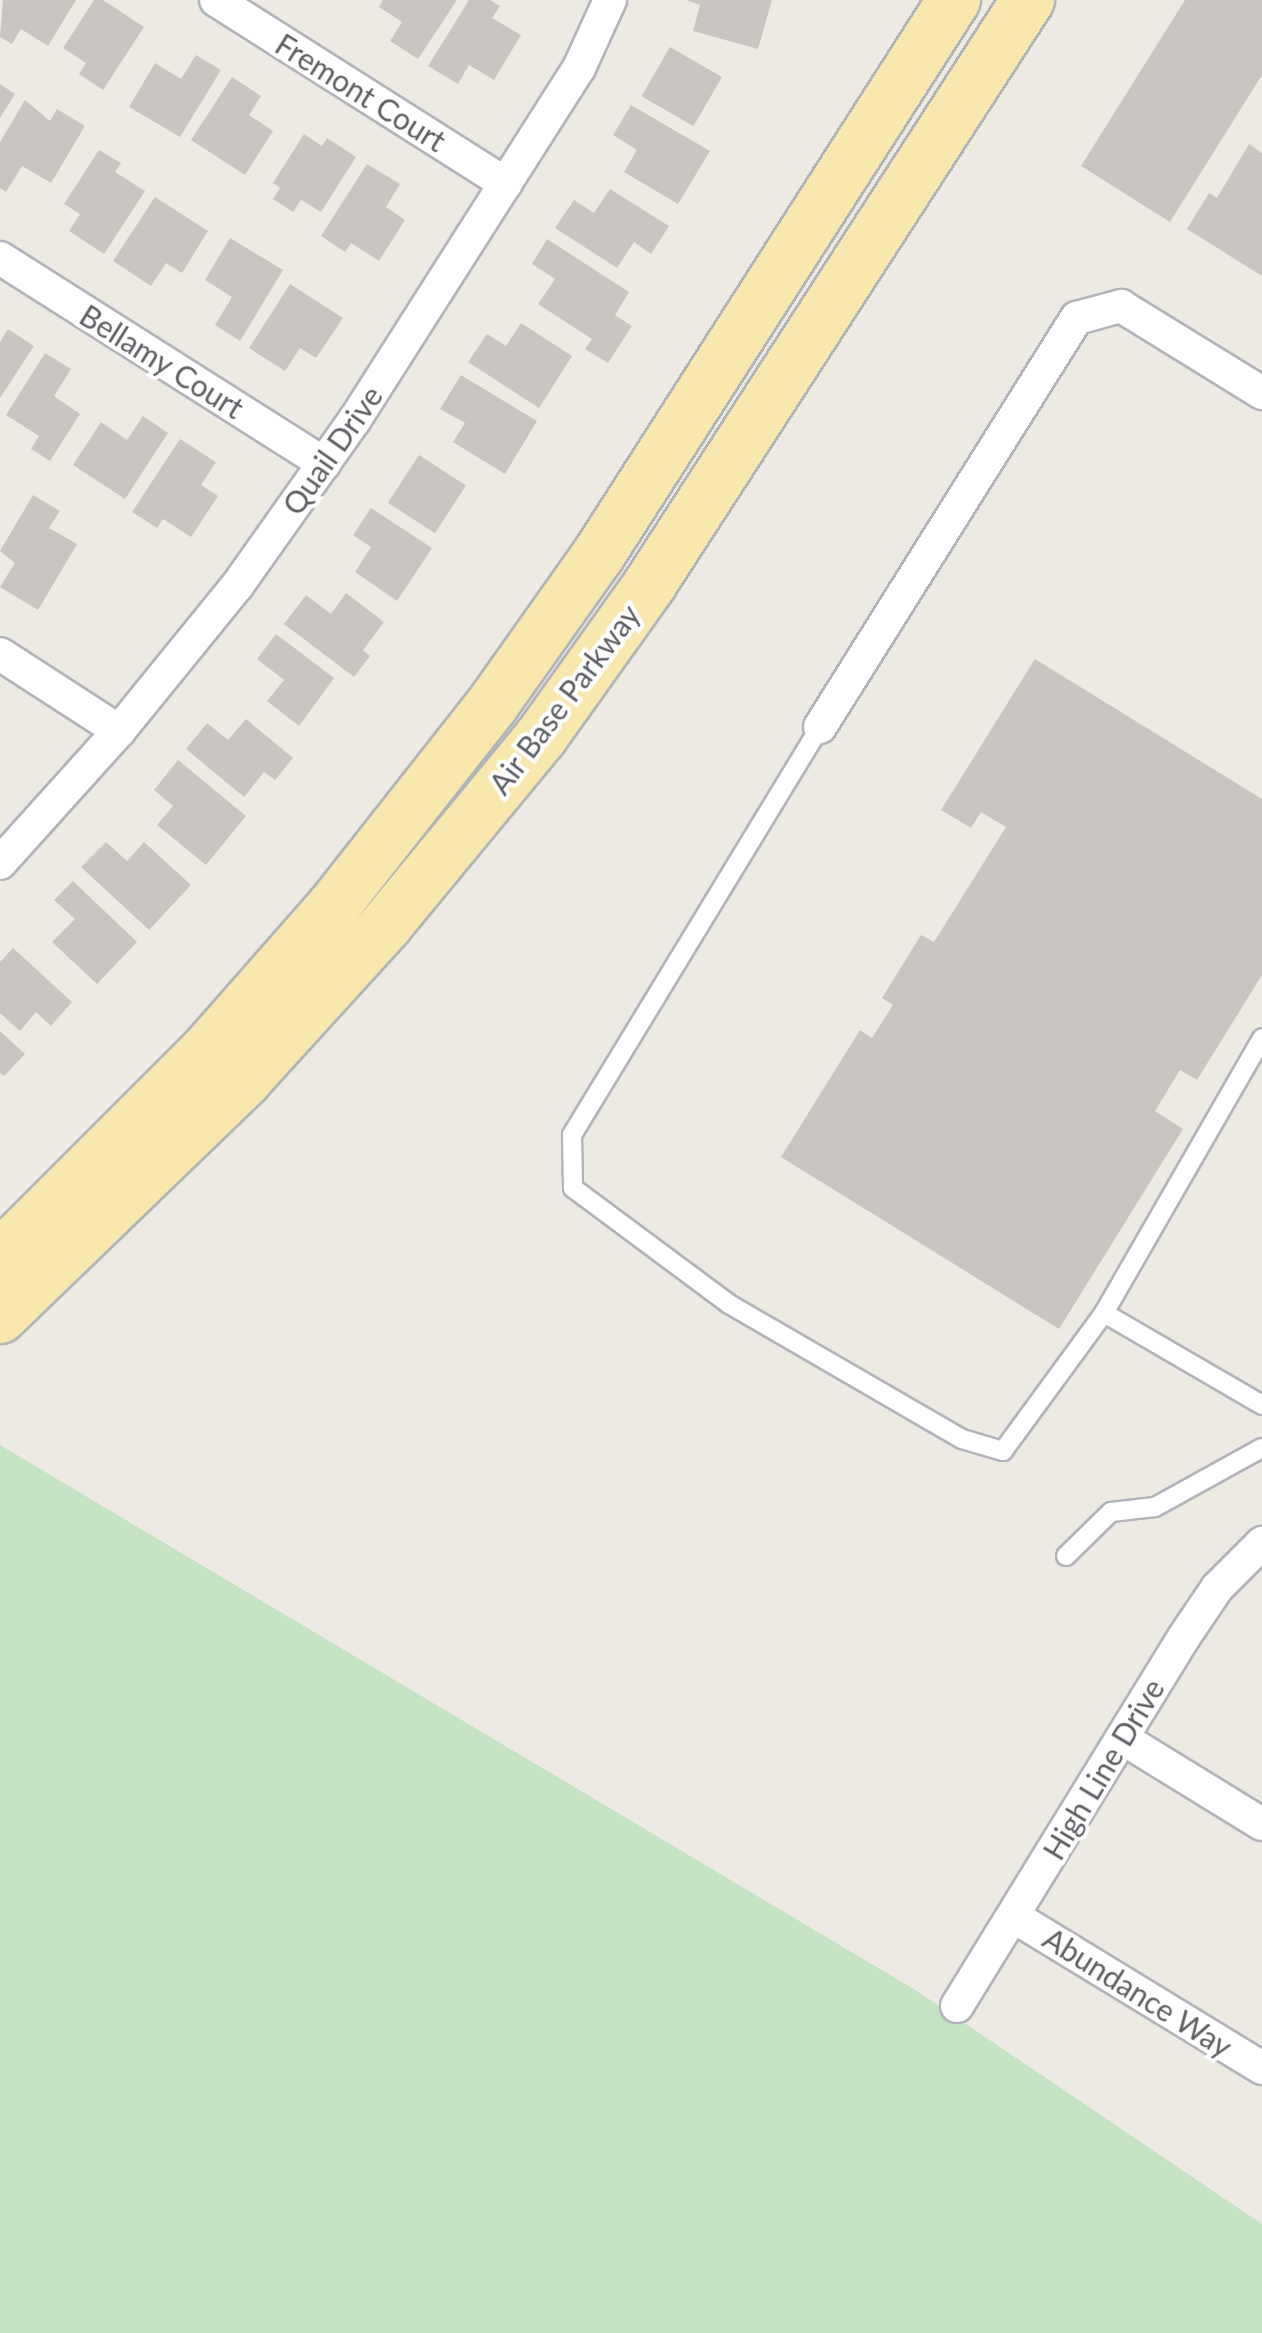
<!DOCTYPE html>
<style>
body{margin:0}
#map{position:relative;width:1262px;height:2333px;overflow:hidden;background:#edeae4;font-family:Lato,sans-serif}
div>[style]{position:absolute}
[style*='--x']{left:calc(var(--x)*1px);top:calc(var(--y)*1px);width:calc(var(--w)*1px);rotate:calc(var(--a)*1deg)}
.green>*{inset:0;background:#c3e3c2}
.building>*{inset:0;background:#c9c5c0;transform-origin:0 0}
.roads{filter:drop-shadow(2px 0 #b1b4b8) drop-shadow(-2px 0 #b1b4b8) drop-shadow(0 2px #b1b4b8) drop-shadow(0 -2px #b1b4b8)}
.lane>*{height:18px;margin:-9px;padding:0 9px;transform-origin:9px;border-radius:9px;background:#fff}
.street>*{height:32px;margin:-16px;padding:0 16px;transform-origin:16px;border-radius:16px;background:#fff}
.primary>*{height:52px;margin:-26px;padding:0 26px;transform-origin:26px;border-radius:26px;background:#f8e8ad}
span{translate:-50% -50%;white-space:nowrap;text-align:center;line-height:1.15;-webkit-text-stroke:8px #fff;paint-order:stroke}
.street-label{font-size:30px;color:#5c5f63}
</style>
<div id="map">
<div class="green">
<div style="clip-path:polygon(0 1445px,917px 1991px,1262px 2224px,1262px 2333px,0 2333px)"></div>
</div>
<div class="building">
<div style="clip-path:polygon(3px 0,76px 0,48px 46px,21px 29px,12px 44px,0 37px)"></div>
<div style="clip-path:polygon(94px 0,103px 0,144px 27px,103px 90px,79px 74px,86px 63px,63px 48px)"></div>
<div style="clip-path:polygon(383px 0,457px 0,418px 59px,390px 41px,402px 22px,379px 7px)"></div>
<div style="clip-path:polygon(469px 0,490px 0,500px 6px,492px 18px,521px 35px,494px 80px,469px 65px,458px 84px,428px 66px)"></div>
<div style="clip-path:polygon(686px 0,772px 0,758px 49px,693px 31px,700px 5px)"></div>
<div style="clip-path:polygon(1185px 0,1262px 0,1262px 75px,1170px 222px,1081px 166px)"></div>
<div style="left:670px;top:47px;width:60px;height:57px;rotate:30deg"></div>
<div style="clip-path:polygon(196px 55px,221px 70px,180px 137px,129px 107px,155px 63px,181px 79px)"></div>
<div style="clip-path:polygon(232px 77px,261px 96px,249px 115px,273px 131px,245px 175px,191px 140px)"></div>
<div style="clip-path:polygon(0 84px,15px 94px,0 118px)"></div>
<div style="clip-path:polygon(25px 100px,50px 121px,57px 109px,85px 126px,51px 183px,22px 166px,6px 192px,0 188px,0 142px)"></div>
<div style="clip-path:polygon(631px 105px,710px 151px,678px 204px,624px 172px,637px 150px,613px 135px)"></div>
<div style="clip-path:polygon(304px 134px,322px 146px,327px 138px,356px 157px,321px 212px,301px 200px,293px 212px,273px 199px,280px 188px,273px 183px)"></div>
<div style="clip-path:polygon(1249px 144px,1262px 153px,1262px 276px,1187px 229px,1209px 193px,1217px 198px)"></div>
<div style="clip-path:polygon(99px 150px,121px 163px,115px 172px,145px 191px,104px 254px,69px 231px,80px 214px,64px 204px)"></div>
<div style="clip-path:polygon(367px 164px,400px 184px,386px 207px,405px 220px,379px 261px,351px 243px,345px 252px,321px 236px)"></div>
<div style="clip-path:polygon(610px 189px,669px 226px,651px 254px,634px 242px,617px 268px,555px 228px,574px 200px,594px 213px)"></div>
<div style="clip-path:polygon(155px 197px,208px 231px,182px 273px,166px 263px,151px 286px,113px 261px)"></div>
<div style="clip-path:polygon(230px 238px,283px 270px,240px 341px,215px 325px,232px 297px,205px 280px)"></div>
<div style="clip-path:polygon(547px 239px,629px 292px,615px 315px,632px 326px,608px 363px,585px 349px,592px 339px,538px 304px,555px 279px,532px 264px)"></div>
<div style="clip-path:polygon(290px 284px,343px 318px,316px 358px,300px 348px,285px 371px,249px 348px)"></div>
<div style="clip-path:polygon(521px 323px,572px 356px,539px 408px,468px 362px,487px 334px,506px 346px)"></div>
<div style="clip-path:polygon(8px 329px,34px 346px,0 398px,0 342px)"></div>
<div style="clip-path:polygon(45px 353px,71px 369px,54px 396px,80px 414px,50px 461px,31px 449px,39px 436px,6px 415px)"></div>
<div style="clip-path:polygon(461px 375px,537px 421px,505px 474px,453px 442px,465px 423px,440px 409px)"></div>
<div style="clip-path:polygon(143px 416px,168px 433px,125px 499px,73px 465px,101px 422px,127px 440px)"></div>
<div style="clip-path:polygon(180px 439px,216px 462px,201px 485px,218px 496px,191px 537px,163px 519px,157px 528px,132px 512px)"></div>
<div style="left:419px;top:455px;width:56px;height:57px;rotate:33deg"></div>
<div style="clip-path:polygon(33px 495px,60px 511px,49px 528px,77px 544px,38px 610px,0 587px,15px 563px,0 551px)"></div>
<div style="clip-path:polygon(371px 508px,432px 548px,397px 601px,355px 572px,371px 547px,353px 535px)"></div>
<div style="clip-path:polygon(346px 593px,384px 622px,363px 650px,370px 656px,354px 677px,284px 624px,306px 595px,331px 614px)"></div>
<div style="clip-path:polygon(276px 634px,334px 678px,299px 726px,267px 701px,284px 680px,257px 659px)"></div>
<div style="clip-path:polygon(1035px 659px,1262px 799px,1262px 975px,1197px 1080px,1180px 1070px,1155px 1111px,1183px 1129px,1059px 1329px,781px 1157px,860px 1030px,872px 1038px,893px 1005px,882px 998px,921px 935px,934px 942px,1006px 827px,981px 812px,971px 828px,941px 810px)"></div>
<div style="clip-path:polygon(246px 719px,293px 758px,275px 780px,264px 772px,244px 797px,186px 749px,207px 723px,228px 740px)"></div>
<div style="clip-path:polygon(178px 760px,246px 816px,206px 865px,157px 825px,173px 806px,154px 790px)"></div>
<div style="clip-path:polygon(106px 842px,127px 861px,144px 842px,191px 885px,149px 930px,81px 867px)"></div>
<div style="clip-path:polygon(73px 881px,137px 942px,97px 984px,52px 942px,75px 919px,54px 900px)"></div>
<div style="clip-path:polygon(13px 948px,72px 1002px,51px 1026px,36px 1012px,20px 1031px,0 1013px,0 962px)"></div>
<div style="clip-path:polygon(0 1031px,25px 1054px,4px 1076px,0 1073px)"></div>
</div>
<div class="roads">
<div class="lane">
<div style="--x:820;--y:727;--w:477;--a:121.3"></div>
<div style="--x:572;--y:1135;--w:53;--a:88.9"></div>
<div style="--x:573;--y:1188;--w:194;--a:36.6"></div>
<div style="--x:729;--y:1304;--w:269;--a:30.1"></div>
<div style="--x:962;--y:1439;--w:43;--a:16.3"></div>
<div style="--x:1003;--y:1451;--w:171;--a:-53.8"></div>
<div style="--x:1104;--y:1313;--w:183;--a:30.2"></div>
<div style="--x:1104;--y:1313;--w:317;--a:-60.1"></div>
<div style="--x:1066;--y:1556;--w:63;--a:-44.4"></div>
<div style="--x:1111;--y:1512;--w:44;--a:-6.5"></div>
<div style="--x:1155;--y:1507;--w:122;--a:-28.9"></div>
</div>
<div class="street">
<div style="--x:216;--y:0;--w:343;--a:32.4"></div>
<div style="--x:0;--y:258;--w:384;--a:32.4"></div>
<div style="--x:0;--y:654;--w:142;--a:32.9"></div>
<div style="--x:820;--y:727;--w:483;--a:-57.9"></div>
<div style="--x:1077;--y:318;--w:46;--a:-15.3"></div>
<div style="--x:1121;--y:306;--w:166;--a:31.7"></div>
<div style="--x:0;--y:863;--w:178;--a:-48"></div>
<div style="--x:119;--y:731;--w:187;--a:-50.9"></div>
<div style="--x:237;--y:586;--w:202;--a:-54.7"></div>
<div style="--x:354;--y:421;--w:419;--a:-57.5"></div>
<div style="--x:579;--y:68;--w:75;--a:-65.5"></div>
<div style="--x:1122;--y:1738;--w:164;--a:31.6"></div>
<div style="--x:1013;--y:1916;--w:292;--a:31.4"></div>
<div style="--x:957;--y:2006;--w:433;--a:-58.4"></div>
<div style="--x:1184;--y:1637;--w:59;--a:-56"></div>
<div style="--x:1217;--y:1588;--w:64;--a:-45"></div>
</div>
<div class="primary">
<div style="--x:0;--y:1257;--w:296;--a:-45"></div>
<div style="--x:209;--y:1048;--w:188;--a:-48.7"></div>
<div style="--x:333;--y:907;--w:257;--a:-51.8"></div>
<div style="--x:492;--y:705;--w:185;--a:-54.7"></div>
<div style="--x:599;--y:554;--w:658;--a:-57.35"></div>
<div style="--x:0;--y:1317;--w:341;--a:-44"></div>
<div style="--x:245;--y:1080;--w:210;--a:-47.7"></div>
<div style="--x:386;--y:925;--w:244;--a:-50.5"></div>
<div style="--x:541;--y:737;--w:188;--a:-54.5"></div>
<div style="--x:650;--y:584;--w:696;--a:-57.09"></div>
</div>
</div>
<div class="street-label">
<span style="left:361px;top:92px;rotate:32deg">Fremont Court</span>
<span style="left:162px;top:361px;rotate:32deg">Bellamy Court</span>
<span style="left:332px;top:450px;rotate:-55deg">Quail Drive</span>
<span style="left:564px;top:699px;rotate:-53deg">Air Base Parkway</span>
<span style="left:1103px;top:1769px;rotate:-59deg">High Line Drive</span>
<span style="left:1138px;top:1992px;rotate:32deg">Abundance Way</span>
</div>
</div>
